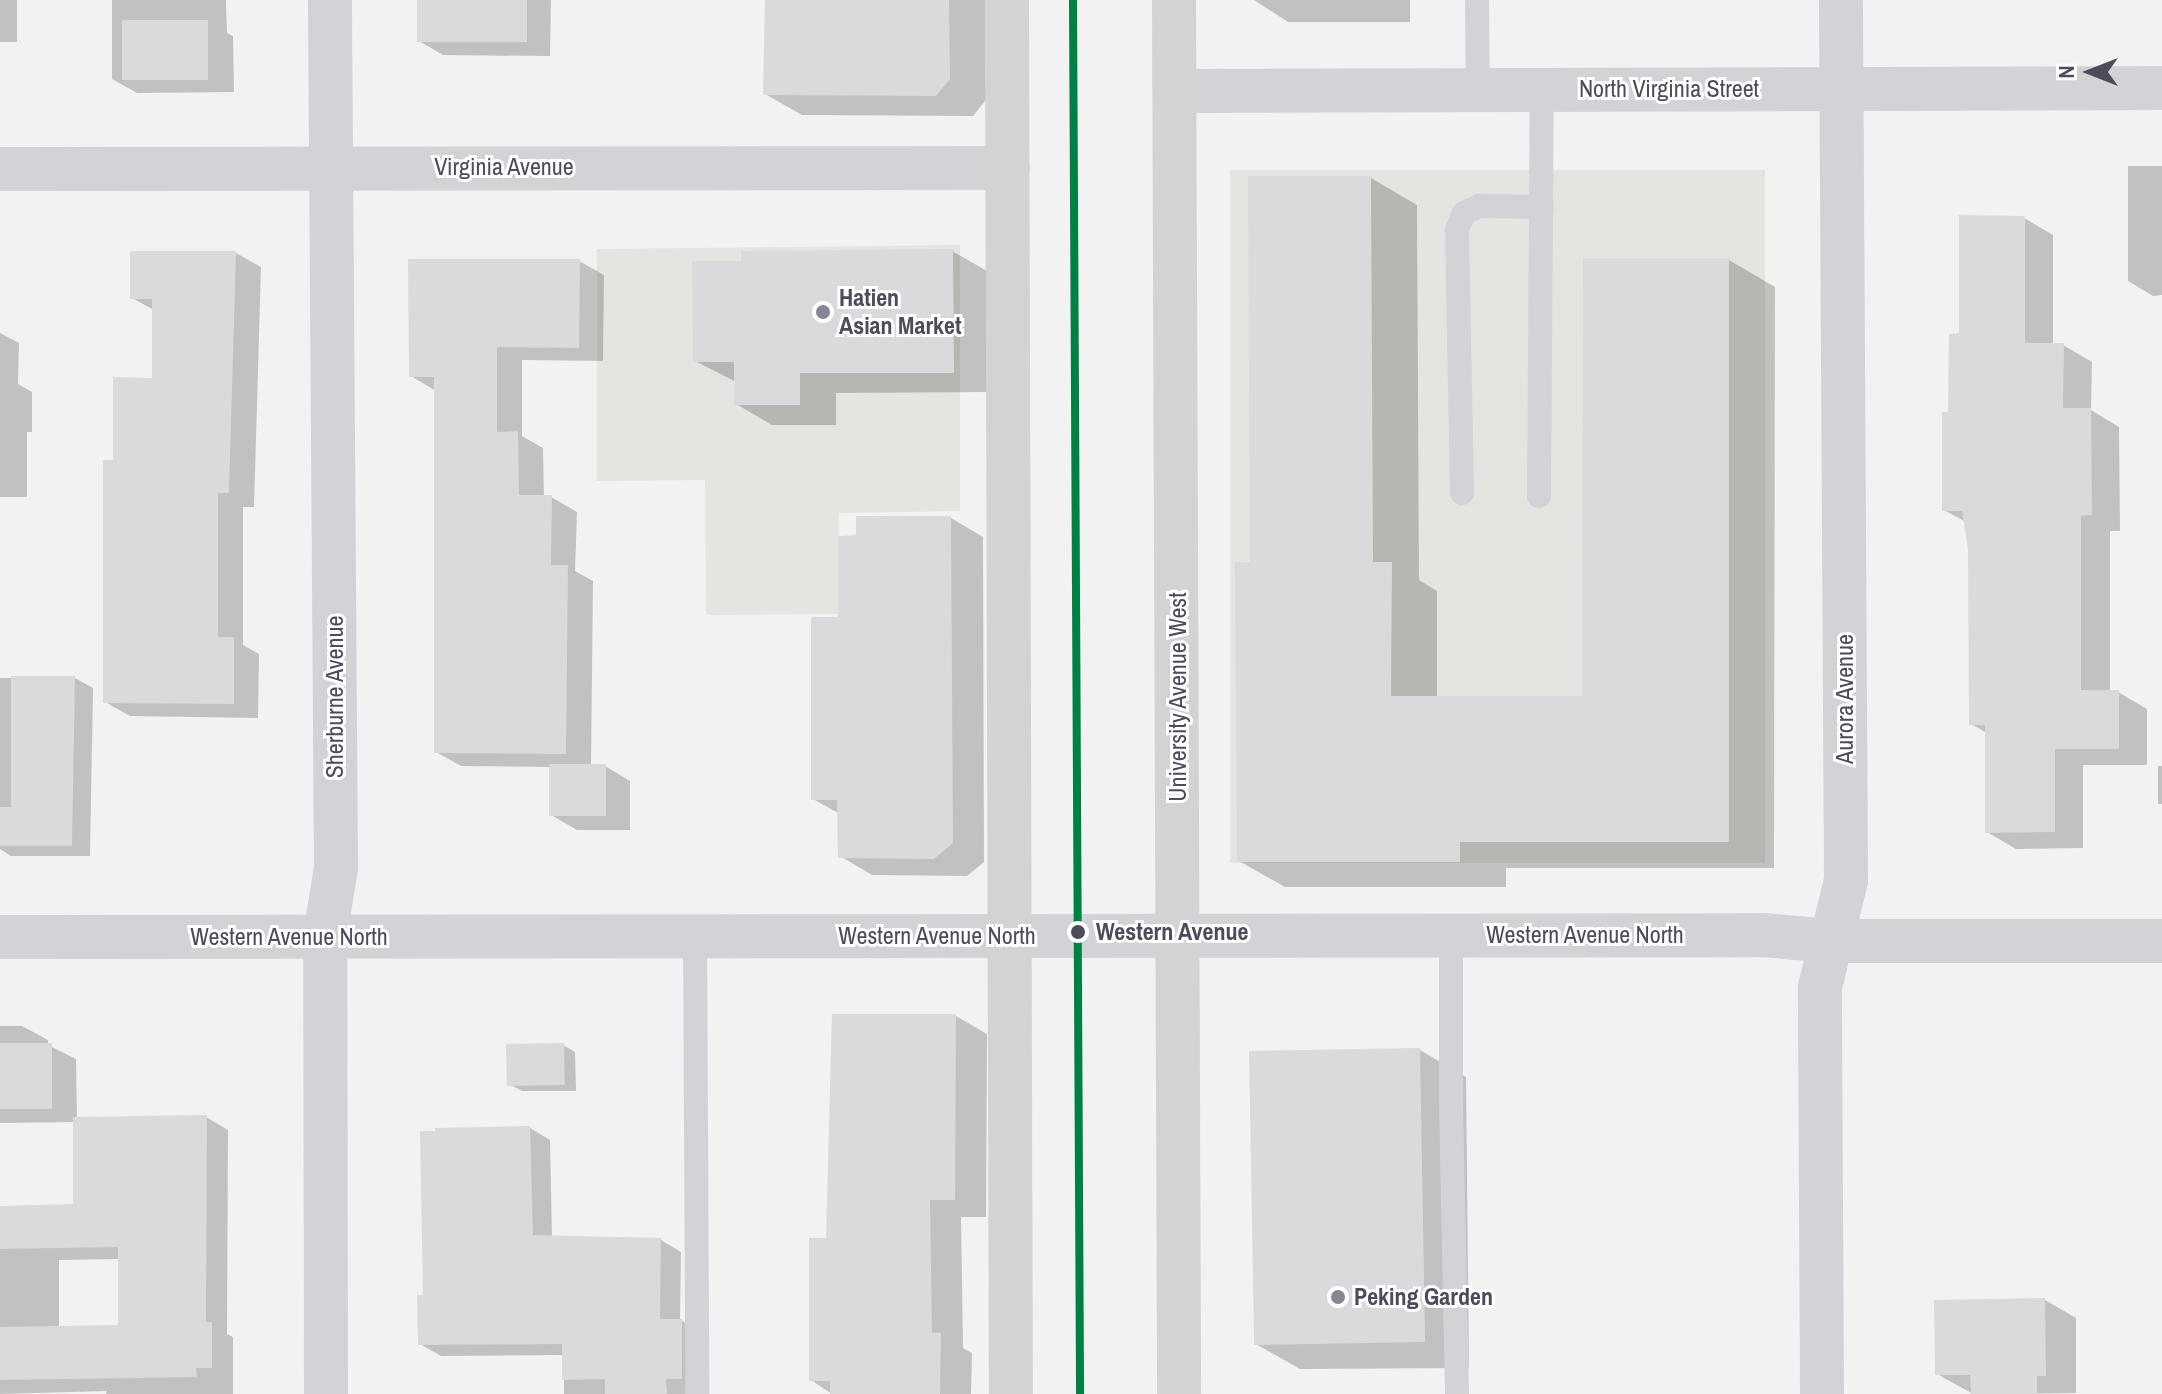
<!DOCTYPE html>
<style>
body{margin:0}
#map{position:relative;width:2162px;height:1394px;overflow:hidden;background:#f2f2f2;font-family:"Archivo Narrow",sans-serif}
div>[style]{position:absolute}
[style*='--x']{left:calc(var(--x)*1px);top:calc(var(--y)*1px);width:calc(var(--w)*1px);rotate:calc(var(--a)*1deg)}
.commercial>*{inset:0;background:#e3e5e0;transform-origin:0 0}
.shadow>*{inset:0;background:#0003;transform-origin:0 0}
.building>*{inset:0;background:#dad9db;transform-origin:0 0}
.service>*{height:24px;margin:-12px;padding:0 12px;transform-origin:12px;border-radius:12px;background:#d3d3d7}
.minor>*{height:44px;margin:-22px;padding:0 22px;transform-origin:22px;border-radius:22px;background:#d3d3d7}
.tertiary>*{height:44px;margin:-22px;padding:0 22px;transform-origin:22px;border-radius:22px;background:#d3d3d7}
.secondary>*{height:44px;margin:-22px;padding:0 22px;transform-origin:22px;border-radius:22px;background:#d3d3d6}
.rail-1>*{height:8px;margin:-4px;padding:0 4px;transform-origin:4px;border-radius:4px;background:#008144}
.dots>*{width:22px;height:22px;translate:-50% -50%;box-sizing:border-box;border:4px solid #fff;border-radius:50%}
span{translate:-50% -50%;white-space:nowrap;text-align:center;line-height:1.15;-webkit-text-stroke:6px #fff;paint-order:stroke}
.street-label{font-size:24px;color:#4d4b5c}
.poi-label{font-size:24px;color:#4d4b5c;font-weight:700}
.left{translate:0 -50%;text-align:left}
.stop-label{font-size:24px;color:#4d4b5c;font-weight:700}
.north{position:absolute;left:2050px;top:32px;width:80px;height:80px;-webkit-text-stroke:6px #fff;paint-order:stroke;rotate:270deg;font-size:22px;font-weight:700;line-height:32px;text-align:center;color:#4d4b5c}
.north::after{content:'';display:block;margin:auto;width:28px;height:36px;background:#4d4b5c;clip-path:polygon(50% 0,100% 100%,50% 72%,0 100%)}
</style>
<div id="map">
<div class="commercial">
<div style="left:1230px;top:170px;width:535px;height:693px"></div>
<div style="clip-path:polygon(960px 245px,960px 511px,839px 513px,838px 614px,706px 615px,705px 480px,597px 481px,597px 249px)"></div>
</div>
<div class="shadow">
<div style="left:0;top:0;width:17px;height:42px"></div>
<div style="clip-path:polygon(112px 0,226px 0,227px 33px,233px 36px,234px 92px,137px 93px,112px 79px)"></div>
<div style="clip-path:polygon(419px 0,551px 0,550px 56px,443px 55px,419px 41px)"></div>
<div style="clip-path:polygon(767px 0,985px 0,986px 100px,973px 116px,802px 115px,765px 94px)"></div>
<div style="clip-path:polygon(1254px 0,1410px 0,1410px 22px,1288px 22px)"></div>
<div style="clip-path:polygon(2128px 166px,2162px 166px,2162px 295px,2153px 296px,2128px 281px)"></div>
<div style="clip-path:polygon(1371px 178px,1417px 205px,1419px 580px,1437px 591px,1437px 698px,1584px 698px,1729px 260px,1775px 287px,1774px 868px,1506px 868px,1506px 887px,1285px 887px,1239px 861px,1252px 564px)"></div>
<div style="clip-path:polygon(2024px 218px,2053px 235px,2053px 345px,2063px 345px,2092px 362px,2091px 410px,2119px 427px,2120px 531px,2110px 531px,2110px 692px,2118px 692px,2147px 709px,2147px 765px,2083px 765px,2083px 848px,2016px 849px,1987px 832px,1987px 733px,1971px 724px,1970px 549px,1966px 522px,1944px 510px,1961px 335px)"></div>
<div style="clip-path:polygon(952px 251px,989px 272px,990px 392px,836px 393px,836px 425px,772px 425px,736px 404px,736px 382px,695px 361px)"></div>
<div style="clip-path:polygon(236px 253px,261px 267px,254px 507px,243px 507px,243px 645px,259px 654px,258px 718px,130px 716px,105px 702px,115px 462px,154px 380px,154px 310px,132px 298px)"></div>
<div style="clip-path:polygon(579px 261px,604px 275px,603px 361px,522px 360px,522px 436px,543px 448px,544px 497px,551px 497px,577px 512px,575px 571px,593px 581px,591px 766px,605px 766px,630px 781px,630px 830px,577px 830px,551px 815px,551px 767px,461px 766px,436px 752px,436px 391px,411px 376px)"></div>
<div style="clip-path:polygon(0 333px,19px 343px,18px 384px,32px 392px,32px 432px,27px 432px,27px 497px,0 497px)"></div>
<div style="clip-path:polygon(951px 518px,983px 537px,984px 862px,967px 876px,872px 875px,840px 856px,840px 814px,813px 799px,840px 619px,858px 537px)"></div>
<div style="clip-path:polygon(0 678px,75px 678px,93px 688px,90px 856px,11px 856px,0 849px)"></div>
<div style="left:2158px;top:766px;width:4px;height:38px"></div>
<div style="clip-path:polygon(956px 1016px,987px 1034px,986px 1217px,961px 1217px,963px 1348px,972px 1353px,971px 1394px,832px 1394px,811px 1380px,828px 1240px)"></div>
<div style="clip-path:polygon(evenodd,0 1026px,22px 1026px,48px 1040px,48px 1045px,76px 1059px,77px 1119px,206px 1117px,228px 1130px,227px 1334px,233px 1337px,233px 1394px,106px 1394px,107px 1391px,0 1394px,0 1208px,75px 1206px,75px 1122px,0 1123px,0 1026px,120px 1259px,120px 1327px,59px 1328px,59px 1260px,120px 1259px)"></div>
<div style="clip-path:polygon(563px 1045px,575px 1052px,576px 1091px,522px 1091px,509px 1084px)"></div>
<div style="clip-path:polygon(1420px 1050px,1466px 1077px,1469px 1368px,1300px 1369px,1254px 1343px)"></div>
<div style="clip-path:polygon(530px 1128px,550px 1140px,552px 1238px,661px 1240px,681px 1252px,680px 1320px,702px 1332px,686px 1394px,564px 1394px,564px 1355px,441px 1356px,420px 1344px,425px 1297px)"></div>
<div style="clip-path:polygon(2045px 1300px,2076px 1318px,2076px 1393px,1973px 1394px,1937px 1374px)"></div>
</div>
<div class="building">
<div style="left:417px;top:0;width:110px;height:42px"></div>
<div style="clip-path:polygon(765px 0,949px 0,950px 79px,936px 96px,763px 95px)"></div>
<div style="left:122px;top:20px;width:86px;height:60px"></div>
<div style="clip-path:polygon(1248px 176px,1371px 176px,1373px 562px,1392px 562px,1391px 696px,1582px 696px,1583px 258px,1729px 258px,1729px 842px,1460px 842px,1460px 862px,1237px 862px,1235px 562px,1250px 562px)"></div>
<div style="clip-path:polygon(1959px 215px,2025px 216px,2025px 343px,2064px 343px,2063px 408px,2091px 408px,2092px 515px,2081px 516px,2081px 690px,2119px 690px,2119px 749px,2055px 749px,2055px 832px,1985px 833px,1985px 725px,1969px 725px,1968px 549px,1962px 511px,1942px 511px,1942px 412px,1948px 412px,1949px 334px,1959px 333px)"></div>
<div style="clip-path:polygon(953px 249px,954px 373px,800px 373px,800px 405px,734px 405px,734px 362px,693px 362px,692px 261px,741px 261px,741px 251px)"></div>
<div style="clip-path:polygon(130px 251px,236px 251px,229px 493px,218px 493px,218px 637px,234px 637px,234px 704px,103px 703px,103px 460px,113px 460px,113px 377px,152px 378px,152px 299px,130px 299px)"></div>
<div style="clip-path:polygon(408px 259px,580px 259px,579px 348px,497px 347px,497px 432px,518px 431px,519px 495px,552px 495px,551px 565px,568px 565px,566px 754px,434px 753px,434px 377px,409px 377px)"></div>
<div style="clip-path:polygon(856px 516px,951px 516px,953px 843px,934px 859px,838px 858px,837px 800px,811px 800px,811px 617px,838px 617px,838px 536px,856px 535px)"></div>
<div style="clip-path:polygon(11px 676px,75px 676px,72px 846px,0 846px,0 807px,11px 807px)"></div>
<div style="left:549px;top:764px;width:57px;height:52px"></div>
<div style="clip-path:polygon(832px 1014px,956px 1014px,955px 1200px,930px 1200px,932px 1333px,941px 1333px,940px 1394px,830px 1394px,830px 1381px,809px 1381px,809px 1238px,826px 1238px)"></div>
<div style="left:52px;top:1043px;width:66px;height:52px;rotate:90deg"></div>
<div style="left:564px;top:1043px;width:42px;height:58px;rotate:89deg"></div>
<div style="left:1420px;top:1048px;width:294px;height:171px;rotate:89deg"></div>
<div style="clip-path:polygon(207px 1115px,206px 1322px,212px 1322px,212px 1368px,196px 1368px,197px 1377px,0 1380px,0 1327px,118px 1325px,118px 1247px,0 1249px,0 1206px,73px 1204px,73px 1117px)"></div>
<div style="clip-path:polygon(530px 1126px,533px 1235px,661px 1238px,660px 1319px,682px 1319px,682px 1379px,666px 1379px,667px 1394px,605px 1394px,605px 1379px,562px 1380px,562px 1344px,418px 1345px,417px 1295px,423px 1295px,420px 1131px,435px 1131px,435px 1128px)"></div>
<div style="clip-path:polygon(2045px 1298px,2046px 1376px,2037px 1376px,2037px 1394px,1971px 1394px,1970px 1375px,1935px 1375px,1934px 1300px)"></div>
</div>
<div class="service">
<div style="--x:1477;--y:0;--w:90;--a:89.4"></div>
<div style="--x:1462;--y:493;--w:263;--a:-91.1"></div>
<div style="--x:1457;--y:230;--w:18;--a:-68"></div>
<div style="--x:1464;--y:213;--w:17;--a:-25"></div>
<div style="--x:1479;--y:206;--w:63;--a:0.9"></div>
<div style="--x:1539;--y:496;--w:406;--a:-89.6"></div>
<div style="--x:1451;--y:935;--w:170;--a:90"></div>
<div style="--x:1451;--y:1105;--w:289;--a:88.8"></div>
<div style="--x:695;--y:936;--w:458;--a:89.7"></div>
</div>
<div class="minor">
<div style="--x:1175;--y:91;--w:987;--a:-0.17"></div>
<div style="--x:0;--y:169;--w:1008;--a:-0.06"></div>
<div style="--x:326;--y:1394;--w:458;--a:-90.1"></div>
<div style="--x:325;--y:936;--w:69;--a:-80.8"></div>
<div style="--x:336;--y:868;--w:868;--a:-90.4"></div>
<div style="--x:1822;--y:1394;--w:407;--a:-90.3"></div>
<div style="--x:1820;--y:987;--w:110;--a:-76.3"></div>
<div style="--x:1846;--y:880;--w:880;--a:-90.33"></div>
</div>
<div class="tertiary">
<div style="--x:0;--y:937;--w:1763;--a:-0.06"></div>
<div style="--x:1763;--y:935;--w:67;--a:5.1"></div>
<div style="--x:1830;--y:941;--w:332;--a:0"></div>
</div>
<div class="secondary">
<div style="--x:1007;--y:0;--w:1394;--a:89.84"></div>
<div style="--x:1174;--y:0;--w:1394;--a:89.79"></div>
</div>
<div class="rail-1">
<div style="--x:1073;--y:0;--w:1394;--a:89.71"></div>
</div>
<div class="dots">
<div style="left:823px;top:312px;background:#878590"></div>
<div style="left:1078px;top:932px;background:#4d4b5c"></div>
<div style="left:1338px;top:1297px;background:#878590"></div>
</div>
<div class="street-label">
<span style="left:1669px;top:89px">North Virginia Street</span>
<span style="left:504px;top:167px">Virginia Avenue</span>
<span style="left:335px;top:697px;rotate:-90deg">Sherburne Avenue</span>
<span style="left:1178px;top:697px;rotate:-90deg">University Avenue West</span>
<span style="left:1845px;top:699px;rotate:-90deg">Aurora Avenue</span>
<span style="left:1585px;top:935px">Western Avenue North</span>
<span style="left:937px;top:936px">Western Avenue North</span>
<span style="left:289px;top:937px">Western Avenue North</span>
</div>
<div class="poi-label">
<span class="left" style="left:839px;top:312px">Hatien<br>Asian Market</span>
<span class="left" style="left:1354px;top:1297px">Peking Garden</span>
</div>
<div class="stop-label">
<span class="left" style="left:1096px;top:932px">Western Avenue</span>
</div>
<div class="north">N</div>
</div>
